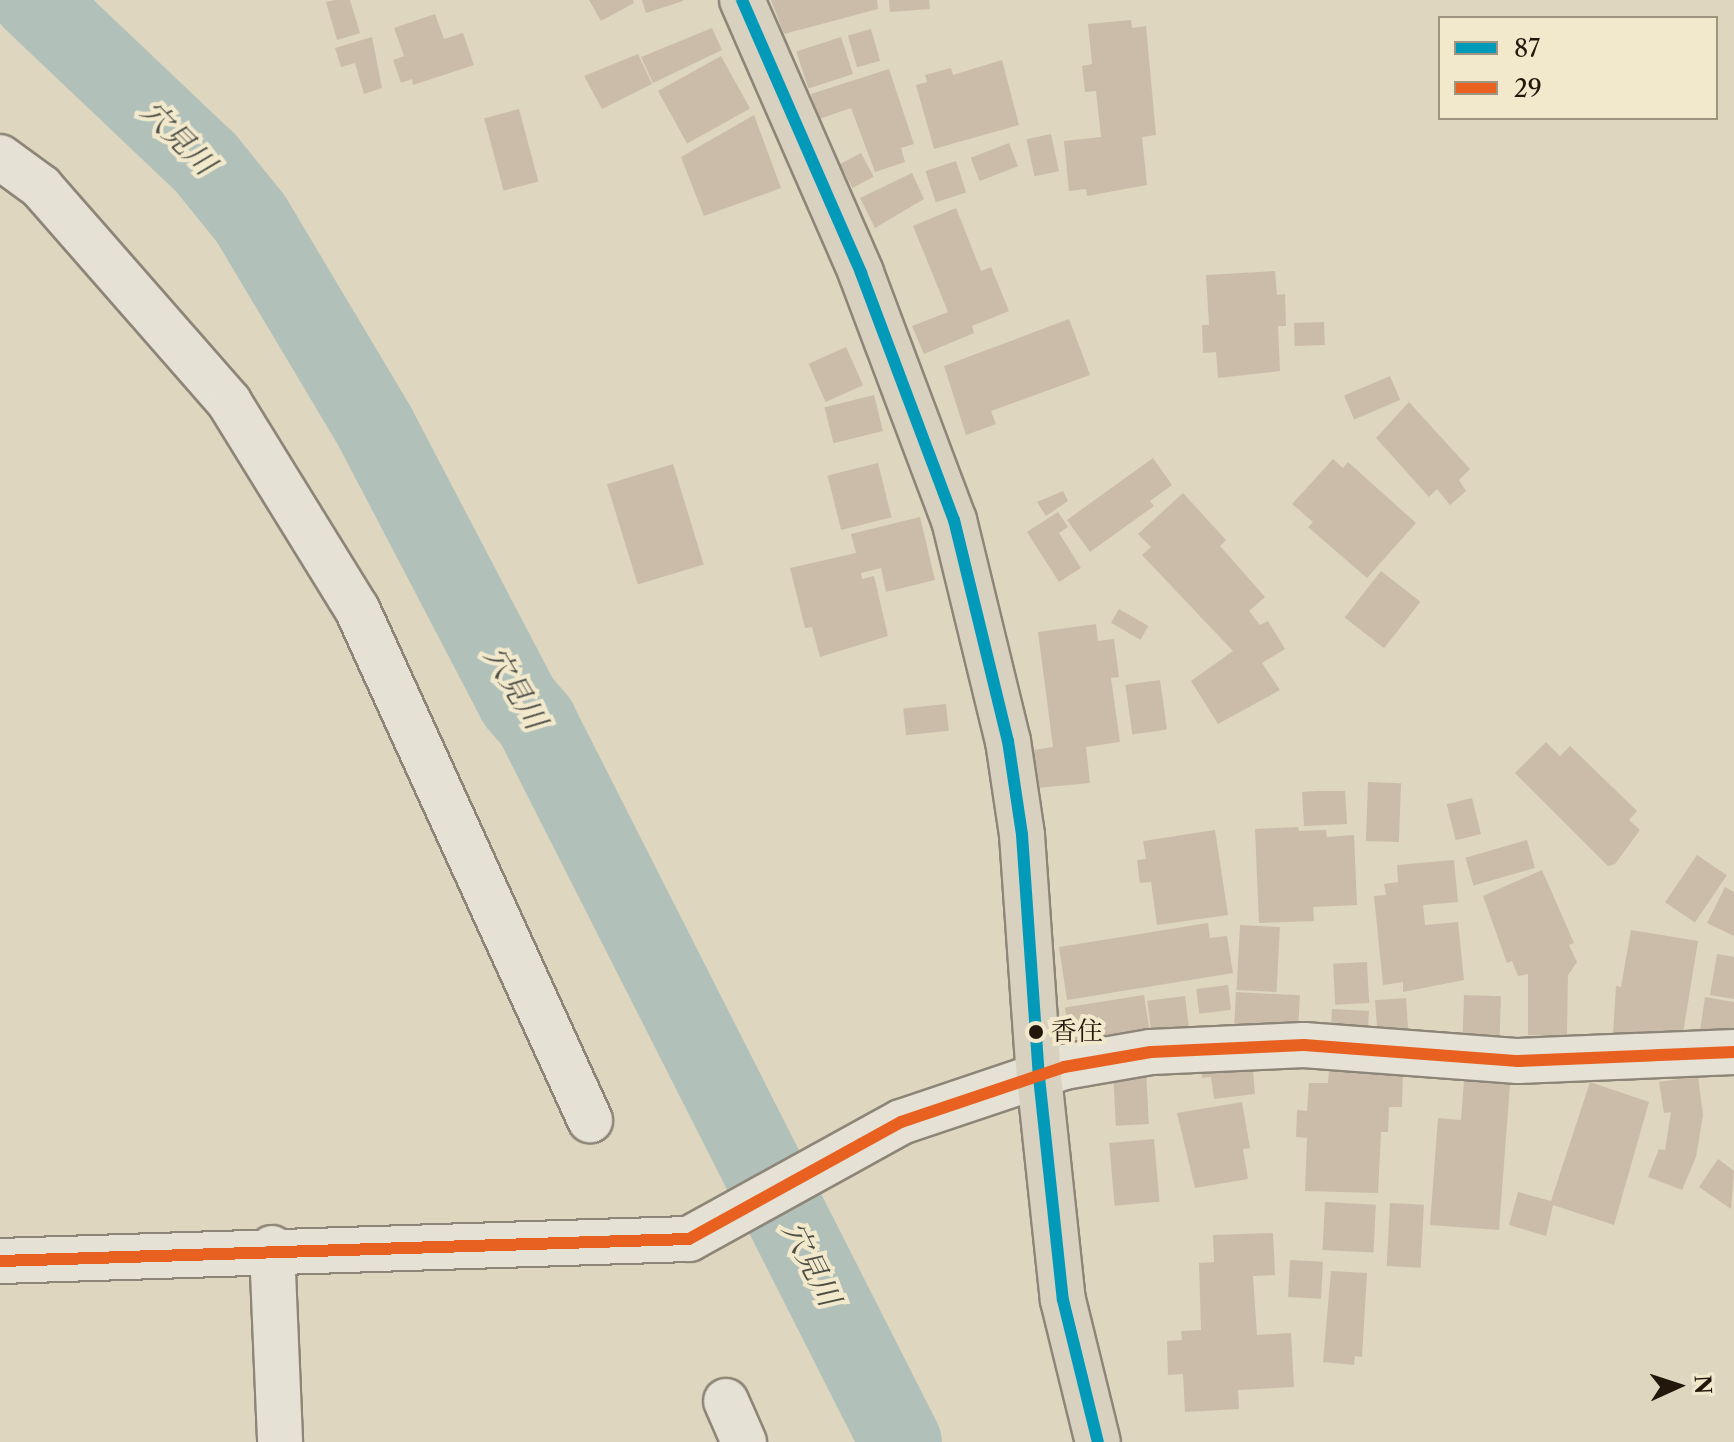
<!DOCTYPE html>
<meta charset="utf-8">
<style>
body{margin:0}
#map{position:relative;width:1734px;height:1442px;overflow:hidden;background:#ded6be;font-family:"Libre Caslon Text","Noto Serif JP",serif}
div>[style]{position:absolute}
[style*='--x']{left:calc(var(--x)*1px);top:calc(var(--y)*1px);width:calc(var(--w)*1px);rotate:calc(var(--a)*1deg)}
.river>*{height:82px;margin:-41px;padding:0 41px;transform-origin:41px;border-radius:41px;background:#b1c1ba}
.building>*{inset:0;background:#cbbcaa;transform-origin:0 0}
.roads{filter:drop-shadow(2px 0 #8d8678) drop-shadow(-2px 0 #8d8678) drop-shadow(0 2px #8d8678) drop-shadow(0 -2px #8d8678)}
.minor>*{height:44px;margin:-22px;padding:0 22px;transform-origin:22px;border-radius:22px;background:#e5e1d4}
.major>*{height:44px;margin:-22px;padding:0 22px;transform-origin:22px;border-radius:22px;background:#d8d1c0}
.bus-1>*{height:12px;margin:-6px;padding:0 6px;transform-origin:6px;border-radius:6px;background:#039aba}
.bus-2>*{height:12px;margin:-6px;padding:0 6px;transform-origin:6px;border-radius:6px;background:#e86121}
.dots>*{width:22px;height:22px;translate:-50% -50%;box-sizing:border-box;border:4px solid #f2e9cc;border-radius:50%}
span{translate:-50% -50%;white-space:nowrap;text-align:center;line-height:1.15;-webkit-text-stroke:8px #f2e9cc;paint-order:stroke}
.bus-label{font-size:26px;color:#22170a}
.left{translate:0 -50%;text-align:left}
.water-label{font-size:30px;color:#4d4f47;font-style:italic}
.legend{position:absolute;left:1438px;top:16px;width:280px;height:104px;box-sizing:border-box;background:#f2e9cc;border:2px solid #9f957e;margin:0;padding:10px 14px;list-style:none;font-size:24px;color:#22170a}
.legend li{display:flex;align-items:center;gap:16px;height:40px}
.legend b{width:40px;border:2px solid #9f957e}
.north{position:absolute;left:1638px;top:1346px;width:80px;height:80px;-webkit-text-stroke:6px #f2e9cc;paint-order:stroke;rotate:87deg;font-size:22px;font-weight:700;line-height:32px;text-align:center;color:#22170a}
.north::after{content:'';display:block;margin:auto;width:28px;height:36px;background:#22170a;clip-path:polygon(50% 0,100% 100%,50% 72%,0 100%)}
</style>
<div id="map">
<div class="river">
<div style="--x:34;--y:0;--w:236;--a:43.5"></div>
<div style="--x:205;--y:162;--w:73;--a:51.1"></div>
<div style="--x:251;--y:219;--w:244;--a:59.2"></div>
<div style="--x:376;--y:429;--w:307;--a:62.4"></div>
<div style="--x:518;--y:701;--w:28;--a:49"></div>
<div style="--x:536;--y:722;--w:807;--a:63.12"></div>
</div>
<div class="building">
<div style="clip-path:polygon(335px 0,350px 0,360px 33px,337px 40px,326px 2px)"></div>
<div style="clip-path:polygon(589px 0,633px 0,634px 3px,601px 21px)"></div>
<div style="clip-path:polygon(642px 0,683px 0,683px 1px,646px 13px)"></div>
<div style="clip-path:polygon(771px 0,877px 0,878px 9px,784px 34px)"></div>
<div style="clip-path:polygon(889px 0,929px 0,930px 9px,890px 12px)"></div>
<div style="clip-path:polygon(435px 14px,444px 39px,463px 33px,474px 65px,413px 85px,412px 79px,401px 83px,393px 60px,404px 56px,394px 28px)"></div>
<div style="clip-path:polygon(1131px 20px,1132px 28px,1146px 26px,1156px 135px,1142px 137px,1147px 185px,1087px 196px,1086px 189px,1069px 191px,1064px 141px,1101px 137px,1096px 91px,1085px 92px,1082px 66px,1092px 64px,1088px 24px)"></div>
<div style="clip-path:polygon(712px 28px,722px 50px,653px 83px,641px 57px)"></div>
<div style="left:871px;top:29px;width:33px;height:24px;rotate:74deg"></div>
<div style="clip-path:polygon(372px 37px,382px 88px,364px 94px,355px 63px,341px 67px,335px 48px)"></div>
<div style="left:841px;top:37px;width:39px;height:47px;rotate:72deg"></div>
<div style="clip-path:polygon(638px 54px,652px 84px,602px 109px,584px 76px)"></div>
<div style="left:721px;top:56px;width:60px;height:72px;rotate:61deg"></div>
<div style="clip-path:polygon(1002px 60px,1019px 125px,934px 149px,916px 85px,927px 82px,925px 75px,951px 68px,953px 75px)"></div>
<div style="clip-path:polygon(889px 69px,914px 144px,901px 148px,905px 162px,875px 172px,851px 108px,819px 119px,811px 94px)"></div>
<div style="left:519px;top:109px;width:75px;height:36px;rotate:75deg"></div>
<div style="clip-path:polygon(754px 115px,781px 188px,704px 216px,681px 157px)"></div>
<div style="left:1051px;top:134px;width:38px;height:25px;rotate:78deg"></div>
<div style="left:1009px;top:143px;width:25px;height:41px;rotate:69deg"></div>
<div style="left:861px;top:153px;width:27px;height:24px;rotate:62deg"></div>
<div style="left:956px;top:161px;width:33px;height:32px;rotate:72deg"></div>
<div style="clip-path:polygon(912px 173px,924px 199px,875px 228px,860px 198px)"></div>
<div style="clip-path:polygon(956px 208px,981px 271px,991px 267px,1009px 311px,972px 326px,974px 333px,924px 354px,912px 326px,948px 312px,913px 226px)"></div>
<div style="clip-path:polygon(1275px 271px,1277px 295px,1285px 294px,1286px 326px,1278px 326px,1280px 371px,1218px 378px,1216px 352px,1203px 353px,1202px 325px,1209px 325px,1206px 275px)"></div>
<div style="clip-path:polygon(1069px 319px,1090px 375px,991px 411px,996px 424px,966px 435px,944px 366px)"></div>
<div style="left:1324px;top:322px;width:23px;height:30px;rotate:88deg"></div>
<div style="left:846px;top:347px;width:42px;height:41px;rotate:66deg"></div>
<div style="left:1390px;top:376px;width:26px;height:50px;rotate:67deg"></div>
<div style="left:874px;top:395px;width:37px;height:51px;rotate:76deg"></div>
<div style="clip-path:polygon(1409px 402px,1470px 469px,1459px 480px,1466px 491px,1450px 505px,1437px 489px,1429px 497px,1376px 438px)"></div>
<div style="clip-path:polygon(1153px 458px,1172px 485px,1150px 501px,1154px 506px,1090px 552px,1067px 520px)"></div>
<div style="clip-path:polygon(1333px 459px,1343px 468px,1348px 462px,1416px 523px,1367px 578px,1308px 527px,1313px 522px,1292px 504px)"></div>
<div style="left:878px;top:463px;width:56px;height:52px;rotate:76deg"></div>
<div style="left:673px;top:464px;width:105px;height:69px;rotate:73deg"></div>
<div style="clip-path:polygon(1063px 491px,1068px 501px,1046px 516px,1037px 502px)"></div>
<div style="clip-path:polygon(1183px 493px,1226px 540px,1220px 546px,1265px 597px,1249px 611px,1260px 625px,1268px 621px,1285px 649px,1262px 663px,1280px 690px,1218px 724px,1191px 681px,1233px 651px,1142px 555px,1151px 547px,1138px 534px)"></div>
<div style="clip-path:polygon(1058px 512px,1068px 527px,1059px 533px,1081px 568px,1059px 582px,1027px 532px)"></div>
<div style="clip-path:polygon(920px 517px,935px 580px,886px 592px,881px 568px,861px 573px,862px 579px,874px 576px,888px 636px,820px 657px,812px 627px,805px 628px,790px 568px,856px 553px,851px 534px)"></div>
<div style="left:1381px;top:571px;width:50px;height:59px;rotate:38deg"></div>
<div style="left:1119px;top:609px;width:34px;height:16px;rotate:30deg"></div>
<div style="clip-path:polygon(1096px 624px,1098px 641px,1114px 639px,1119px 677px,1111px 678px,1120px 742px,1086px 747px,1090px 783px,1036px 788px,1033px 750px,1053px 747px,1038px 632px)"></div>
<div style="left:1160px;top:680px;width:50px;height:35px;rotate:82deg"></div>
<div style="left:946px;top:704px;width:27px;height:43px;rotate:84deg"></div>
<div style="clip-path:polygon(1546px 742px,1560px 756px,1570px 746px,1637px 811px,1629px 820px,1640px 830px,1615px 864px,1608px 866px,1515px 773px)"></div>
<div style="left:1368px;top:782px;width:33px;height:59px;rotate:2deg"></div>
<div style="clip-path:polygon(1316px 791px,1345px 791px,1347px 824px,1304px 826px,1302px 792px)"></div>
<div style="left:1472px;top:798px;width:37px;height:26px;rotate:76deg"></div>
<div style="clip-path:polygon(1298px 827px,1299px 831px,1326px 830px,1327px 837px,1354px 835px,1357px 905px,1313px 907px,1314px 921px,1259px 923px,1255px 829px)"></div>
<div style="clip-path:polygon(1215px 830px,1228px 915px,1157px 925px,1151px 882px,1140px 883px,1137px 860px,1146px 859px,1143px 841px)"></div>
<div style="left:1527px;top:840px;width:29px;height:64px;rotate:74deg"></div>
<div style="left:1697px;top:855px;width:36px;height:57px;rotate:34deg"></div>
<div style="clip-path:polygon(1454px 860px,1458px 902px,1423px 905px,1425px 925px,1458px 922px,1464px 980px,1403px 992px,1403px 982px,1383px 985px,1374px 896px,1386px 895px,1384px 884px,1398px 882px,1397px 865px)"></div>
<div style="clip-path:polygon(1542px 870px,1574px 943px,1569px 945px,1577px 962px,1568px 975px,1567px 1037px,1528px 1035px,1528px 974px,1518px 976px,1512px 961px,1507px 963px,1483px 896px)"></div>
<div style="clip-path:polygon(1725px 887px,1734px 892px,1734px 936px,1707px 923px)"></div>
<div style="clip-path:polygon(1208px 923px,1210px 938px,1227px 936px,1233px 973px,1067px 1000px,1059px 947px)"></div>
<div style="left:1240px;top:925px;width:40px;height:65px;rotate:3deg"></div>
<div style="clip-path:polygon(1631px 930px,1698px 941px,1681px 1046px,1613px 1035px,1616px 986px,1621px 987px)"></div>
<div style="clip-path:polygon(1717px 954px,1734px 957px,1734px 999px,1710px 995px)"></div>
<div style="left:1367px;top:962px;width:41px;height:34px;rotate:87deg"></div>
<div style="left:1228px;top:985px;width:25px;height:32px;rotate:83deg"></div>
<div style="left:1236px;top:992px;width:64px;height:37px;rotate:3deg"></div>
<div style="left:1144px;top:995px;width:39px;height:80px;rotate:81deg"></div>
<div style="left:1464px;top:995px;width:37px;height:49px;rotate:2deg"></div>
<div style="left:1185px;top:996px;width:39px;height:38px;rotate:83deg"></div>
<div style="clip-path:polygon(1705px 997px,1734px 1002px,1734px 1043px,1699px 1038px)"></div>
<div style="left:1406px;top:998px;width:39px;height:31px;rotate:86deg"></div>
<div style="left:1332px;top:1009px;width:37px;height:26px;rotate:3deg"></div>
<div style="clip-path:polygon(1252px 1059px,1255px 1094px,1214px 1099px,1211px 1077px,1202px 1078px,1201px 1065px)"></div>
<div style="clip-path:polygon(1371px 1065px,1403px 1067px,1402px 1107px,1389px 1107px,1388px 1132px,1381px 1132px,1378px 1193px,1305px 1191px,1307px 1138px,1296px 1137px,1297px 1110px,1307px 1111px,1309px 1083px,1328px 1083px,1329px 1070px,1371px 1073px)"></div>
<div style="clip-path:polygon(1465px 1068px,1511px 1071px,1499px 1230px,1430px 1225px,1438px 1118px,1461px 1120px)"></div>
<div style="left:1146px;top:1070px;width:54px;height:33px;rotate:87deg"></div>
<div style="clip-path:polygon(1698px 1076px,1703px 1115px,1696px 1157px,1682px 1190px,1648px 1177px,1659px 1149px,1665px 1150px,1671px 1112px,1664px 1113px,1659px 1082px)"></div>
<div style="clip-path:polygon(1590px 1082px,1649px 1102px,1614px 1225px,1553px 1205px,1546px 1236px,1509px 1225px,1518px 1192px,1551px 1201px)"></div>
<div style="clip-path:polygon(1242px 1102px,1250px 1148px,1243px 1149px,1248px 1179px,1195px 1188px,1177px 1113px)"></div>
<div style="left:1154px;top:1139px;width:63px;height:45px;rotate:85deg"></div>
<div style="clip-path:polygon(1718px 1159px,1734px 1171px,1731px 1209px,1699px 1187px)"></div>
<div style="left:1325px;top:1202px;width:51px;height:48px;rotate:3deg"></div>
<div style="left:1390px;top:1203px;width:34px;height:63px;rotate:3deg"></div>
<div style="clip-path:polygon(1273px 1233px,1275px 1275px,1253px 1276px,1257px 1335px,1291px 1333px,1294px 1387px,1238px 1390px,1239px 1409px,1185px 1412px,1183px 1374px,1168px 1375px,1167px 1341px,1182px 1340px,1181px 1331px,1201px 1330px,1199px 1263px,1214px 1262px,1213px 1235px)"></div>
<div style="left:1290px;top:1260px;width:33px;height:37px;rotate:3deg"></div>
<div style="clip-path:polygon(1331px 1271px,1367px 1273px,1362px 1357px,1355px 1356px,1354px 1365px,1323px 1362px)"></div>
</div>
<div class="roads">
<div class="minor">
<div style="--x:0;--y:157;--w:51;--a:36.2"></div>
<div style="--x:41;--y:187;--w:286;--a:48.8"></div>
<div style="--x:229;--y:402;--w:243;--a:58.3"></div>
<div style="--x:357;--y:609;--w:562;--a:65.49"></div>
<div style="--x:272;--y:1248;--w:194;--a:87.6"></div>
<div style="--x:0;--y:1261;--w:689;--a:-1.83"></div>
<div style="--x:689;--y:1239;--w:242;--a:-28.9"></div>
<div style="--x:901;--y:1122;--w:172;--a:-18.6"></div>
<div style="--x:1064;--y:1067;--w:88;--a:-9.8"></div>
<div style="--x:1151;--y:1052;--w:153;--a:-2.6"></div>
<div style="--x:1304;--y:1045;--w:215;--a:4.3"></div>
<div style="--x:1518;--y:1061;--w:216;--a:-2.4"></div>
<div style="--x:726;--y:1401;--w:45;--a:66.3"></div>
</div>
<div class="major">
<div style="--x:742;--y:0;--w:298;--a:66.4"></div>
<div style="--x:861;--y:273;--w:264;--a:69.4"></div>
<div style="--x:954;--y:520;--w:228;--a:76.3"></div>
<div style="--x:1008;--y:741;--w:95;--a:81.5"></div>
<div style="--x:1022;--y:835;--w:243;--a:86"></div>
<div style="--x:1039;--y:1077;--w:224;--a:83.9"></div>
<div style="--x:1063;--y:1300;--w:146;--a:76.2"></div>
</div>
</div>
<div class="bus-1">
<div style="--x:742;--y:0;--w:298;--a:66.4"></div>
<div style="--x:861;--y:273;--w:264;--a:69.4"></div>
<div style="--x:954;--y:520;--w:228;--a:76.3"></div>
<div style="--x:1008;--y:741;--w:95;--a:81.5"></div>
<div style="--x:1022;--y:835;--w:243;--a:86"></div>
<div style="--x:1039;--y:1077;--w:224;--a:83.9"></div>
<div style="--x:1063;--y:1300;--w:146;--a:76.2"></div>
</div>
<div class="bus-2">
<div style="--x:0;--y:1261;--w:689;--a:-1.83"></div>
<div style="--x:689;--y:1239;--w:242;--a:-28.9"></div>
<div style="--x:901;--y:1122;--w:172;--a:-18.6"></div>
<div style="--x:1064;--y:1067;--w:88;--a:-9.8"></div>
<div style="--x:1151;--y:1052;--w:153;--a:-2.6"></div>
<div style="--x:1304;--y:1045;--w:215;--a:4.3"></div>
<div style="--x:1518;--y:1061;--w:216;--a:-2.4"></div>
</div>
<div class="dots">
<div style="left:1036px;top:1032px;background:#22170a"></div>
</div>
<div class="bus-label">
<span class="left" style="left:1051px;top:1032px">香住</span>
</div>
<div class="water-label">
<span style="left:178px;top:138px;rotate:45deg">穴見川</span>
<span style="left:515px;top:688px;rotate:59deg">穴見川</span>
<span style="left:811px;top:1264px;rotate:63deg">穴見川</span>
</div>
<ul class="legend">
<li><b style="height:10px;background:#039aba"></b>87</li>
<li><b style="height:10px;background:#e86121"></b>29</li>
</ul>
<div class="north">N</div>
</div>
